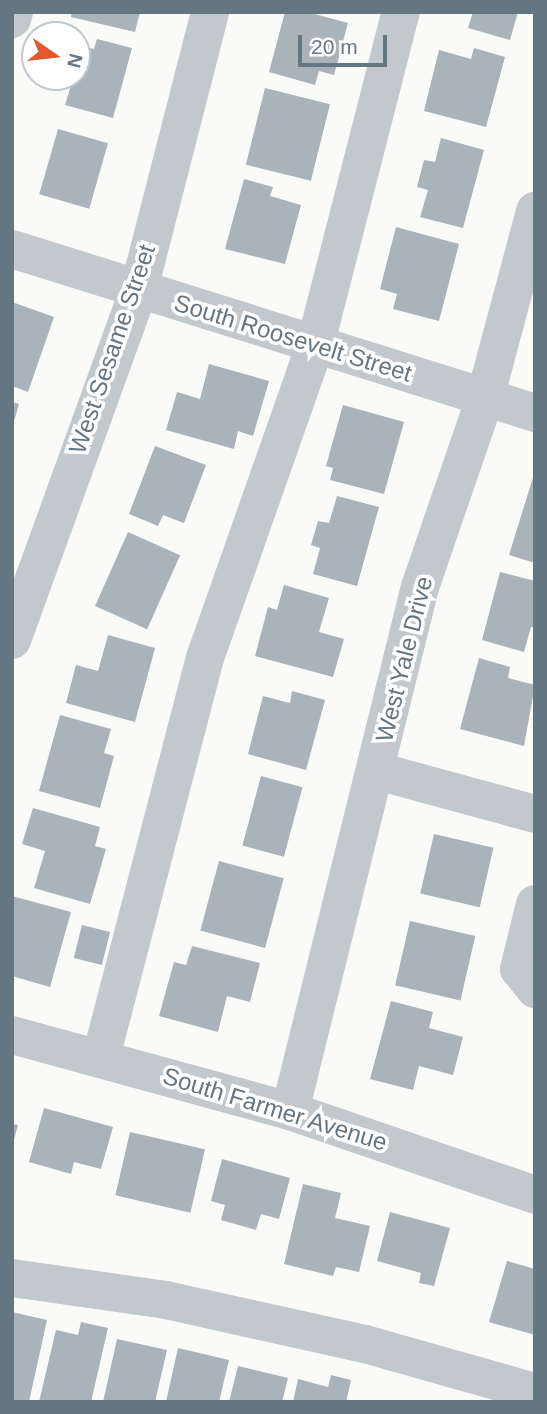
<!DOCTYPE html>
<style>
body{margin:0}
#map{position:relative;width:547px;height:1414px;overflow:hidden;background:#fafaf8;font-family:Arial,sans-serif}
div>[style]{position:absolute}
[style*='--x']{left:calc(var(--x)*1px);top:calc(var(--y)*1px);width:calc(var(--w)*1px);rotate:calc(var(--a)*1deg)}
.building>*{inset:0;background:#aab3b9;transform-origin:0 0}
.minor>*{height:38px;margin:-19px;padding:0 19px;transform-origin:19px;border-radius:19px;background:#c3c8cc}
span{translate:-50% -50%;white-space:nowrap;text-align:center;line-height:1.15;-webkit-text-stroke:7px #fff;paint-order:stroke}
.street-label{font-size:24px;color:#657683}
.frame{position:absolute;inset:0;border:14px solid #657683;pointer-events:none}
.north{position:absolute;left:21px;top:21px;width:70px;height:70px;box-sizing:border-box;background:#fff;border:2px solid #c1c8cd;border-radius:50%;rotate:104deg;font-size:19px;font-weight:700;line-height:28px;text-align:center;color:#657683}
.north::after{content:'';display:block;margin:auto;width:24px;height:32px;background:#e4572e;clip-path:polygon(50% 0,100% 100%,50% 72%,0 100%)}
.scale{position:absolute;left:298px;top:35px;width:89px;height:32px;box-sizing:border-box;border:4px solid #657683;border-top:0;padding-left:9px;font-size:21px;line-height:24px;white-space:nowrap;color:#657683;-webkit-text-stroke:5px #fff;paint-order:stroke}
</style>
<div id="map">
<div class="building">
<div style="clip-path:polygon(72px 12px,140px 12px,135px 32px,71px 17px)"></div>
<div style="clip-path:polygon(285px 12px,307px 12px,348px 23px,334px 75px,319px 71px,315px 85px,269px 72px)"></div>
<div style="clip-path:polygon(473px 12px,518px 12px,510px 40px,468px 28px)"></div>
<div style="clip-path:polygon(97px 39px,132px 48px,113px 118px,65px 105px,72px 82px,58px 78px,77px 77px,77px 45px,94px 49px)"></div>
<div style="clip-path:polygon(474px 48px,505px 57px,486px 127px,424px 111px,439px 50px,471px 59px)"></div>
<div style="left:265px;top:88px;width:67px;height:79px;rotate:14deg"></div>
<div style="left:58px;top:129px;width:52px;height:68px;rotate:16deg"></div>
<div style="clip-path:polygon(441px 138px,484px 150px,463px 228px,420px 217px,428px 190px,417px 187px,424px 160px,435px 162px)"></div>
<div style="clip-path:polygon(244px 179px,273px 187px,270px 196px,301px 205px,285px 264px,225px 249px)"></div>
<div style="clip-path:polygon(396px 227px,459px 244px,439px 321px,393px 309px,397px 294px,380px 289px)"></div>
<div style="clip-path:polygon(12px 302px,54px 317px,28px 392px,12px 386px)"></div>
<div style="clip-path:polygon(209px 364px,269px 381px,253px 436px,238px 431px,234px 449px,166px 430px,177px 392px,200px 399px)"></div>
<div style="clip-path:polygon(12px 402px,19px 404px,13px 425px,12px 425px)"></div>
<div style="clip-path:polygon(343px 405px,404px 422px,384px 494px,330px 480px,333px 468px,326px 466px)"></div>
<div style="clip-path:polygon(155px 446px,206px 465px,184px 523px,163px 515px,158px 526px,129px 514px)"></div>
<div style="clip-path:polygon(535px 471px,535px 563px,509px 555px)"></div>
<div style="clip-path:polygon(337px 496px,379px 507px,357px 586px,313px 574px,320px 548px,311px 545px,318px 521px,329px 523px)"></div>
<div style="left:128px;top:532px;width:57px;height:81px;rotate:24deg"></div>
<div style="clip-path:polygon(500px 572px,535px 581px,535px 628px,531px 627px,524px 652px,482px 640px)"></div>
<div style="clip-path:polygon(284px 585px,329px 598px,319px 632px,344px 639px,333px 677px,255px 656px,268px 607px,277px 610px)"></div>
<div style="clip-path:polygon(108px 635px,155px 648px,135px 722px,66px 703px,76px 665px,98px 671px)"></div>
<div style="clip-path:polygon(479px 658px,510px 667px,508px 678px,535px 685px,524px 746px,460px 729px)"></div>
<div style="clip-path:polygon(292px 691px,325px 700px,306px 770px,248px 754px,263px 696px,290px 703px)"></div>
<div style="clip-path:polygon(60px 715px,111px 729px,104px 753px,114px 756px,100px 808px,39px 791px)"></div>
<div style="left:261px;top:776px;width:43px;height:72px;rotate:15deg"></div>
<div style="clip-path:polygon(33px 808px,100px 827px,95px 846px,106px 849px,90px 904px,34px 888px,45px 851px,22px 844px)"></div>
<div style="left:434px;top:834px;width:61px;height:61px;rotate:13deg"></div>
<div style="left:219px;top:861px;width:67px;height:72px;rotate:15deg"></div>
<div style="clip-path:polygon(12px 896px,71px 912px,50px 987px,12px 976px)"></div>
<div style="left:410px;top:921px;width:67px;height:66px;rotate:13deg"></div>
<div style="left:82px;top:925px;width:29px;height:34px;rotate:14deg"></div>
<div style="clip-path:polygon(192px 946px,260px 963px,250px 1002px,227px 996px,218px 1032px,159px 1016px,174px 962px,186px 965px)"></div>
<div style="clip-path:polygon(391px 1001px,433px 1012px,429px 1028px,463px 1037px,453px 1075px,419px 1066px,413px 1090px,370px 1079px)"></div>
<div style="clip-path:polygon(44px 1108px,113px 1127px,101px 1169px,74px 1162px,71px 1174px,29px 1162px)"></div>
<div style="clip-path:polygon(12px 1124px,18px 1125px,13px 1143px,12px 1143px)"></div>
<div style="left:130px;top:1132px;width:77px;height:65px;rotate:13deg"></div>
<div style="clip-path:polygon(222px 1159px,290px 1178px,279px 1219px,261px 1214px,256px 1230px,221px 1220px,225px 1205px,211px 1201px)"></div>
<div style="clip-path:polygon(303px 1184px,341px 1193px,335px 1218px,370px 1226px,359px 1272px,336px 1267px,333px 1276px,284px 1264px)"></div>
<div style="clip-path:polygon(390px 1212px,450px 1228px,434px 1286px,419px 1283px,421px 1273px,377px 1261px)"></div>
<div style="clip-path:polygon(507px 1261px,535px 1269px,535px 1335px,489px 1322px)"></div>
<div style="clip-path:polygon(12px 1312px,47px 1320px,29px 1402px,12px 1402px)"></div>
<div style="clip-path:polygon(81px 1322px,108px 1328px,91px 1402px,39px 1402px,56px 1330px,78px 1335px)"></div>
<div style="clip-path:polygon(117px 1339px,167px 1350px,155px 1402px,103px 1402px)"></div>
<div style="clip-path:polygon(178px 1348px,229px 1360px,219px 1402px,166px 1402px)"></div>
<div style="clip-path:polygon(238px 1366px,288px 1378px,282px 1402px,229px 1402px)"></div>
<div style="clip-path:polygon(331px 1375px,351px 1380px,346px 1402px,293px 1402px,298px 1379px,328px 1387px)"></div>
</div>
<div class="minor">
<div style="--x:12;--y:19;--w:7;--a:-74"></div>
<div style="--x:12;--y:249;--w:548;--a:17.41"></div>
<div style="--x:12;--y:640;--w:373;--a:-70.1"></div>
<div style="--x:139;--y:289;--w:286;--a:-75.6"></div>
<div style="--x:377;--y:771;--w:164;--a:15.2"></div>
<div style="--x:535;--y:904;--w:67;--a:103.8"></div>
<div style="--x:519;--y:969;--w:26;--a:51"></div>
<div style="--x:12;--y:1035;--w:288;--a:15.3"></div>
<div style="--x:290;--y:1111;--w:259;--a:18.9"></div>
<div style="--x:101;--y:1057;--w:412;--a:-75.4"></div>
<div style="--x:205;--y:658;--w:331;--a:-70.6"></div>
<div style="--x:315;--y:346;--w:345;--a:-75.6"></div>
<div style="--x:290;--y:1111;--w:540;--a:-76.07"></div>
<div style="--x:420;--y:587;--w:200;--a:-71"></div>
<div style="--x:485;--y:398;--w:194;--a:-75"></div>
<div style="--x:12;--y:1278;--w:156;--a:8.1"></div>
<div style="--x:166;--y:1300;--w:204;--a:12.5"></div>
<div style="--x:365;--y:1344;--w:177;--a:15.8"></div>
</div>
<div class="street-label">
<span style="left:293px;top:338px;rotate:17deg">South Roosevelt Street</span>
<span style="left:112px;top:349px;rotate:-71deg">West Sesame Street</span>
<span style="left:404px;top:659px;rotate:-76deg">West Yale Drive</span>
<span style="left:275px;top:1109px;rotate:17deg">South Farmer Avenue</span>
</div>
<div class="frame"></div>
<div class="north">N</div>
<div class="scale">20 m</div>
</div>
